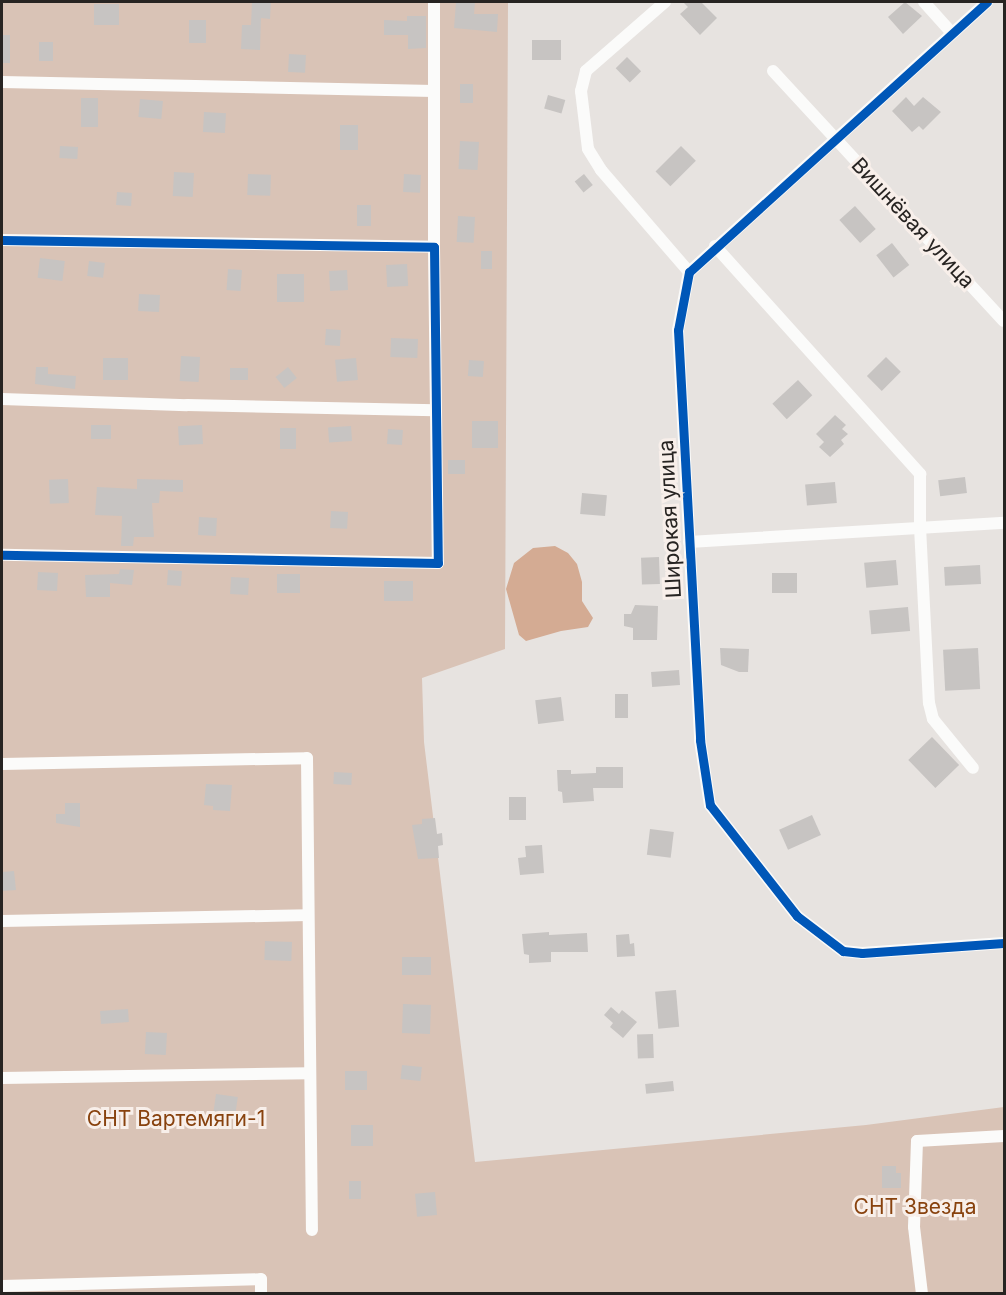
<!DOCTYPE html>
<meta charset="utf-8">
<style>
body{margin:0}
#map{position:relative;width:1006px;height:1295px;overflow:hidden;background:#e7e3e0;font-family:Inter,sans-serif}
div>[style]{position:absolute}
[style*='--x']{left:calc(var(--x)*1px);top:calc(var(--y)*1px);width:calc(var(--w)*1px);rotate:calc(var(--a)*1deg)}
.green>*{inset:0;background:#d9c3b6}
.water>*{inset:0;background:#d4ab93}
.building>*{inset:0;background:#c7c4c2;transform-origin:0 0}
.minor>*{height:12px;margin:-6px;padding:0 6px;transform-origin:6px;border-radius:6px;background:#fbfbfa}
.cycleway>*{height:9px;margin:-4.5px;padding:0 4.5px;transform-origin:4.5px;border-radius:4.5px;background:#0057b8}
span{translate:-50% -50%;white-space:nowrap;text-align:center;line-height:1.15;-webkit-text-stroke:6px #f8efea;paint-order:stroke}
.street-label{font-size:21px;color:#272422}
.park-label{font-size:21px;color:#88420e}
.frame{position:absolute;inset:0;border:3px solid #272422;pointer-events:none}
</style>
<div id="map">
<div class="green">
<div style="clip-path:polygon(2px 2px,508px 2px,505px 649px,422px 678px,424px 742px,475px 1162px,866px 1125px,1004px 1107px,1004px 1293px,2px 1293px)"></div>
</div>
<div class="water">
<div style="clip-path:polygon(555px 546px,568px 553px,577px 564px,582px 582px,582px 601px,593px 618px,588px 627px,561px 631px,526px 641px,519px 635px,506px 589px,514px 563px,533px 548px)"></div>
</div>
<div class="building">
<div style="clip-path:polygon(252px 2px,271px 2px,270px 19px,261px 18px,260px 50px,241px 49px,242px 25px,251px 25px)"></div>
<div style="clip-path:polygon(456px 2px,475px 2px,474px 14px,498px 14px,497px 32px,454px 28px)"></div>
<div style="clip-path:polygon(683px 2px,701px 2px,717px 18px,700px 35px,680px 14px,688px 7px)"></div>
<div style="clip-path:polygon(905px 2px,922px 16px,903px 34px,888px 17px)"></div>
<div style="left:94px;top:4px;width:25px;height:21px"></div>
<div style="clip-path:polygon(407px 16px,426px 16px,426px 48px,408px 49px,408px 35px,384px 35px,384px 20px,407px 21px)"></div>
<div style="left:189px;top:20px;width:17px;height:23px"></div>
<div style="left:2px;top:35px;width:8px;height:28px"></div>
<div style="left:561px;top:40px;width:20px;height:29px;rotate:90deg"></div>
<div style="left:39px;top:42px;width:14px;height:19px"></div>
<div style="left:289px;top:54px;width:17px;height:18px;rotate:3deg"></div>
<div style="left:627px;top:57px;width:20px;height:16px;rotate:45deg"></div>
<div style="left:460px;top:84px;width:13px;height:19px"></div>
<div style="left:548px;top:95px;width:18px;height:14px;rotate:16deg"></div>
<div style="clip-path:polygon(906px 97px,914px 106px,923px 97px,941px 112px,923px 130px,919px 126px,912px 132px,892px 111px)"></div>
<div style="left:81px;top:98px;width:17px;height:29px"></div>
<div style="left:140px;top:99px;width:23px;height:18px;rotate:5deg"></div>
<div style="left:204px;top:112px;width:22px;height:20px;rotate:3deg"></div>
<div style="left:340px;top:125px;width:18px;height:25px"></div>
<div style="left:460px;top:141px;width:19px;height:28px;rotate:3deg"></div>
<div style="left:60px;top:146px;width:18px;height:12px;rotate:3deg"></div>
<div style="left:681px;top:146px;width:21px;height:36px;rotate:45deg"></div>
<div style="left:174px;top:172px;width:20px;height:24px;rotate:3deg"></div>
<div style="left:248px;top:174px;width:23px;height:21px;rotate:2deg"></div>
<div style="left:404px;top:174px;width:17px;height:18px;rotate:3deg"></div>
<div style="left:584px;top:174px;width:14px;height:12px;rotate:51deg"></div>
<div style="left:117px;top:192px;width:15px;height:13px;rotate:4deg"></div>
<div style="left:357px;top:205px;width:14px;height:21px"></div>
<div style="left:855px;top:206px;width:31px;height:21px;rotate:48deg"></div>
<div style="left:458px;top:216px;width:17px;height:26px;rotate:3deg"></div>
<div style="left:892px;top:243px;width:28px;height:20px;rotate:52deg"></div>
<div style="left:492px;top:251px;width:18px;height:11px;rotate:90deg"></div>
<div style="left:40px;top:258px;width:25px;height:20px;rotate:7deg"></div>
<div style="left:89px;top:261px;width:16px;height:15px;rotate:7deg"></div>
<div style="left:407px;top:264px;width:22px;height:21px;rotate:87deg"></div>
<div style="left:228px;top:269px;width:14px;height:21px;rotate:4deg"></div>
<div style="left:347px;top:270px;width:20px;height:18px;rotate:87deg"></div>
<div style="left:277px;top:274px;width:27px;height:28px"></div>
<div style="left:139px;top:294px;width:21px;height:17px;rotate:3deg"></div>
<div style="left:326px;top:329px;width:15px;height:16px;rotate:4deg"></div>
<div style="left:391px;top:338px;width:27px;height:19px;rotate:2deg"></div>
<div style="left:181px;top:356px;width:19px;height:25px;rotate:3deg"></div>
<div style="left:886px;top:357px;width:21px;height:27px;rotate:45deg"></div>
<div style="left:103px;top:358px;width:25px;height:22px"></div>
<div style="left:356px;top:358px;width:22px;height:21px;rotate:85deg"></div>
<div style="left:469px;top:360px;width:15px;height:16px;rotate:4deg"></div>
<div style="clip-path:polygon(36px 367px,48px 367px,48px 374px,76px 376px,75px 389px,35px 384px)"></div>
<div style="left:288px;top:367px;width:14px;height:16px;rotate:51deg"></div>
<div style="left:230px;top:368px;width:18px;height:12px"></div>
<div style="left:798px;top:380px;width:21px;height:35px;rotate:47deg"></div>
<div style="clip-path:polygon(835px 415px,846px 425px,842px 429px,848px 434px,841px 440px,844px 444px,830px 457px,819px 447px,824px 442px,816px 434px)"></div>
<div style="left:472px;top:421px;width:26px;height:27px"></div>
<div style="left:91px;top:425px;width:20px;height:14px"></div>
<div style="left:202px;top:425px;width:19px;height:24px;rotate:87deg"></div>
<div style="left:351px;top:426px;width:15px;height:23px;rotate:86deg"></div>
<div style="left:280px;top:428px;width:16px;height:21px"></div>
<div style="left:388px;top:429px;width:15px;height:15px;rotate:4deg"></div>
<div style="left:448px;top:460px;width:17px;height:14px"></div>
<div style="left:965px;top:477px;width:16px;height:27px;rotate:83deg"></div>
<div style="left:68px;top:479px;width:24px;height:19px;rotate:88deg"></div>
<div style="clip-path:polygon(137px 479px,183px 480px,183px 492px,160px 491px,159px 503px,152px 503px,154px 537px,134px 537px,133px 546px,121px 546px,122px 516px,95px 515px,97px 487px,137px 489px)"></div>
<div style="left:835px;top:482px;width:21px;height:30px;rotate:85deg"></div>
<div style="left:582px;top:493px;width:25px;height:21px;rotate:5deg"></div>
<div style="left:331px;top:511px;width:17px;height:17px;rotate:3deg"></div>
<div style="left:199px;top:517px;width:18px;height:18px;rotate:3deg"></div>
<div style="left:659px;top:557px;width:27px;height:18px;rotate:88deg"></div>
<div style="left:896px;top:560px;width:25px;height:32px;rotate:85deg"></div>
<div style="left:980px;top:565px;width:19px;height:36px;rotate:87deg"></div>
<div style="clip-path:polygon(120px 569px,134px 570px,132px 585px,110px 583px,110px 597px,86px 597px,85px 575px,119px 574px)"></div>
<div style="left:168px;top:570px;width:14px;height:15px;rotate:4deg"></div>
<div style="left:38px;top:572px;width:20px;height:18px;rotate:3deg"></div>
<div style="left:797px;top:573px;width:20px;height:25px;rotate:90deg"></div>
<div style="left:277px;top:574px;width:23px;height:19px"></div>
<div style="left:231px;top:577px;width:18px;height:17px;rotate:3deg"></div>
<div style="left:413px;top:581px;width:20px;height:29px;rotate:90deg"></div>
<div style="clip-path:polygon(635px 605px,658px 606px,657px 640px,633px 640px,633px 628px,624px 626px,624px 614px,631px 614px)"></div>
<div style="left:908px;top:607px;width:24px;height:39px;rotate:85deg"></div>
<div style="clip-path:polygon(720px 648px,749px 649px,748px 672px,739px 672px,721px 665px)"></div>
<div style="left:978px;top:648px;width:41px;height:35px;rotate:87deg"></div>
<div style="left:679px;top:670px;width:15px;height:28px;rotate:86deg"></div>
<div style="left:615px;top:694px;width:13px;height:24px"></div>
<div style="left:561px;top:697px;width:24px;height:26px;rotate:83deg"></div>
<div style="left:932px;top:737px;width:39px;height:33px;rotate:46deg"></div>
<div style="clip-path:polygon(596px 767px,623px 767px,623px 788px,593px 788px,594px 801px,563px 803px,562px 792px,558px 791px,557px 770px,571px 770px,571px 774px,596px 773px)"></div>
<div style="left:334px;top:772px;width:18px;height:12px;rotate:3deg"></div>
<div style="clip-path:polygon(206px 784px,232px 785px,230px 811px,213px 810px,213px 806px,204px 805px)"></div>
<div style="left:509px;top:797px;width:17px;height:23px"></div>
<div style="clip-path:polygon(65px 803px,80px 803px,80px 827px,56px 823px,56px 814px,65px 814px)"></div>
<div style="left:812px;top:815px;width:22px;height:36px;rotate:66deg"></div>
<div style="clip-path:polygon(435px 818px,437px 834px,442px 833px,443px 845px,438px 846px,439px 858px,418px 859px,412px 825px,422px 824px,422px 819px)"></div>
<div style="left:650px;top:829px;width:24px;height:26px;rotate:7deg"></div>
<div style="clip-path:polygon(542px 845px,544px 873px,520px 875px,518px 858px,526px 857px,525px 846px)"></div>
<div style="clip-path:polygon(14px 871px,16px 890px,2px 891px,2px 872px)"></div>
<div style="clip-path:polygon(549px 932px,549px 935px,587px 933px,588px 952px,551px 952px,551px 962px,529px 963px,529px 955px,524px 954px,522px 934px)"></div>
<div style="clip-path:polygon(629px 934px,630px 944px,634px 943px,635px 956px,617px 957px,616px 935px)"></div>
<div style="left:265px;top:941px;width:27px;height:19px;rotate:2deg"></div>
<div style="left:402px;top:957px;width:29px;height:18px"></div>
<div style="left:676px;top:990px;width:37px;height:21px;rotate:85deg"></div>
<div style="left:403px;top:1004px;width:28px;height:29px;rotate:2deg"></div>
<div style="clip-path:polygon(611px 1007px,619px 1014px,622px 1010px,637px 1022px,623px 1038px,610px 1027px,613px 1023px,604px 1015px)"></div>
<div style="left:128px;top:1009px;width:13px;height:28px;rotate:86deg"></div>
<div style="left:146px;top:1032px;width:21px;height:22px;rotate:3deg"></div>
<div style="left:653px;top:1034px;width:24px;height:16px;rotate:88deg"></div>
<div style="left:402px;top:1065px;width:20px;height:14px;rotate:6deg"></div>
<div style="left:345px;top:1071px;width:22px;height:19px"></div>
<div style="left:673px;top:1081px;width:10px;height:28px;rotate:84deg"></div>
<div style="left:216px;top:1094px;width:22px;height:18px;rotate:8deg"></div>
<div style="left:351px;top:1125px;width:22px;height:21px"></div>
<div style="clip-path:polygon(882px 1166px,896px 1166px,896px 1173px,901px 1173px,901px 1188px,882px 1188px)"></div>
<div style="left:349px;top:1181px;width:12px;height:18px"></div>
<div style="left:435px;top:1192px;width:23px;height:20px;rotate:85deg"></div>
</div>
<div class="minor">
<div style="--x:665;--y:2;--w:105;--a:138.9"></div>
<div style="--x:586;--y:71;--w:21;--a:104"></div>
<div style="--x:581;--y:91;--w:58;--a:83.1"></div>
<div style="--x:588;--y:149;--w:25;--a:58"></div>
<div style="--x:601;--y:170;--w:135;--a:49.2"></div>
<div style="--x:924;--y:2;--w:40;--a:48"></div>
<div style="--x:987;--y:2;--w:402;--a:137.8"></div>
<div style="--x:689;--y:272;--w:59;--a:100.7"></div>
<div style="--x:678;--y:330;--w:411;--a:86.9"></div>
<div style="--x:700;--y:740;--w:66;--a:81.3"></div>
<div style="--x:710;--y:805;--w:141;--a:51.9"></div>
<div style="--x:797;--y:916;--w:58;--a:37.3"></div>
<div style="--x:843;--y:951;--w:19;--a:6"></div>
<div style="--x:862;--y:953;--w:142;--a:-4"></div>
<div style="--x:773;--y:71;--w:340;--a:47.3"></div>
<div style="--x:2;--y:82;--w:432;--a:1.2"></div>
<div style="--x:434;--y:91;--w:89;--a:-90"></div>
<div style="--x:2;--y:240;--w:432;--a:0.9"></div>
<div style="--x:434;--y:247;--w:316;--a:89.3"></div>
<div style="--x:438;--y:563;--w:436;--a:-178.9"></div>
<div style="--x:715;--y:246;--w:307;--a:48"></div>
<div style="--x:920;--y:474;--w:53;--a:90"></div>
<div style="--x:920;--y:527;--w:176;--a:87.1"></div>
<div style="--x:929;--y:703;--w:16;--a:76"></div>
<div style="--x:933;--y:719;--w:63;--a:50.8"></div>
<div style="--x:434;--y:247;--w:156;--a:-90"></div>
<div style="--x:2;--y:399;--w:185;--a:1.9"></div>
<div style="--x:187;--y:405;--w:248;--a:1.2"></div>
<div style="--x:689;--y:542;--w:316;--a:-3.5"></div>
<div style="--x:2;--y:764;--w:305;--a:-1.1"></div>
<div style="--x:307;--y:758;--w:472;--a:89.4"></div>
<div style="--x:2;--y:921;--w:306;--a:-1.1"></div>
<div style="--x:2;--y:1078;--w:307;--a:-0.9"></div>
<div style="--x:2;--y:1286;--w:259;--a:-1.5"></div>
<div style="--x:261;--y:1279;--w:15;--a:90"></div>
<div style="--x:922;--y:1294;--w:67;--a:-96.8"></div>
<div style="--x:914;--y:1227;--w:86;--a:-88"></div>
<div style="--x:917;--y:1141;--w:87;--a:-3.3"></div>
</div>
<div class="cycleway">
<div style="--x:987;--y:2;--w:402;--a:137.8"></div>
<div style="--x:689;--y:272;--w:59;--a:100.7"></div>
<div style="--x:678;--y:330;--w:411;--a:86.9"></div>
<div style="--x:700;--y:740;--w:66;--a:81.3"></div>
<div style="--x:710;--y:805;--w:141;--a:51.9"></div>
<div style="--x:797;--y:916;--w:58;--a:37.3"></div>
<div style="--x:843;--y:951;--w:19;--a:6"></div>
<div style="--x:862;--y:953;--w:142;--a:-4"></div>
<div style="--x:2;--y:240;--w:432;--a:0.9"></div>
<div style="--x:434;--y:247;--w:316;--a:89.3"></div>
<div style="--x:438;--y:563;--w:436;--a:-178.9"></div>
</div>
<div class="street-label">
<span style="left:913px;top:223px;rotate:47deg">Вишнёвая улица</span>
<span style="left:670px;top:519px;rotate:-93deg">Широкая улица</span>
</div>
<div class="park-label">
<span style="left:176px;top:1119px">СНТ Вартемяги-1</span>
<span style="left:915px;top:1207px">СНТ Звезда</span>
</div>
<div class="frame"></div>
</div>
